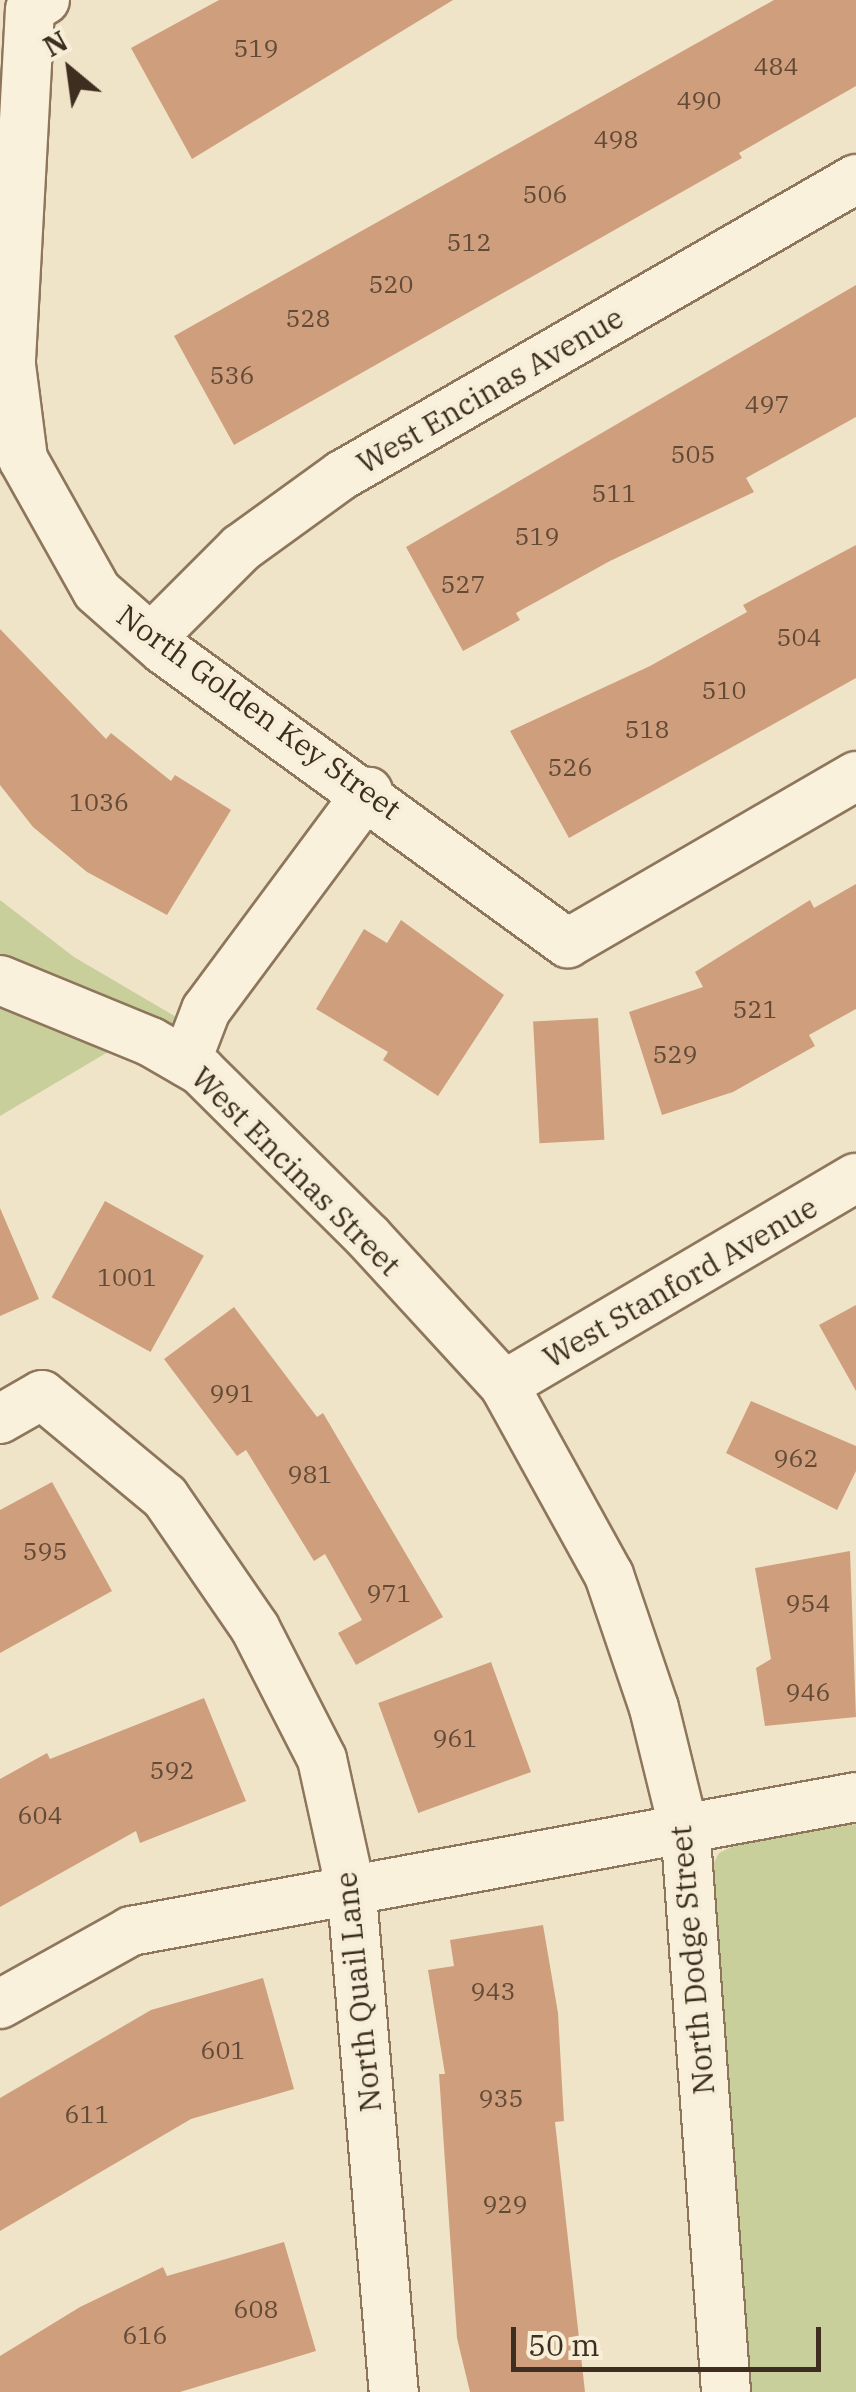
<!DOCTYPE html>
<style>
body{margin:0}
#map{position:relative;width:856px;height:2392px;overflow:hidden;background:#f0e4c8;font-family:"IBM Plex Serif",serif}
div>[style]{position:absolute}
[style*='--x']{left:calc(var(--x)*1px);top:calc(var(--y)*1px);width:calc(var(--w)*1px);rotate:calc(var(--a)*1deg)}
.green>*{inset:0;background:#c9cf9b}
.building>*{inset:0;background:#cf9f7d;transform-origin:0 0}
.roads{filter:drop-shadow(2px 0 #8d765c) drop-shadow(-2px 0 #8d765c) drop-shadow(0 2px #8d765c) drop-shadow(0 -2px #8d765c)}
.minor>*{height:48px;margin:-24px;padding:0 24px;transform-origin:24px;border-radius:24px;background:#faf1dc}
span{translate:-50% -50%;white-space:nowrap;text-align:center;line-height:1.15;-webkit-text-stroke:8px #f7eed8;paint-order:stroke}
.number-label{font-size:25px;color:#624a37}
.number-label span{-webkit-text-stroke-width:0}
.street-label{font-size:30px;color:#3d2e20}
.north{position:absolute;left:20px;top:20px;width:100px;height:100px;-webkit-text-stroke:8px #f7eed8;paint-order:stroke;rotate:331deg;font-size:28px;font-weight:700;line-height:40px;text-align:center;color:#3d2e20}
.north::after{content:'';display:block;margin:auto;width:35px;height:45px;background:#3d2e20;clip-path:polygon(50% 0,100% 100%,50% 72%,0 100%)}
.scale{position:absolute;left:511px;top:2327px;width:310px;height:45px;box-sizing:border-box;border:5px solid #3d2e20;border-top:0;padding-left:12px;font-size:30px;line-height:35px;white-space:nowrap;color:#3d2e20;-webkit-text-stroke:8px #f7eed8;paint-order:stroke}
</style>
<div id="map">
<div class="green">
<div style="clip-path:polygon(0 900px,74px 957px,183px 1021px,160px 1076px,113px 1049px,0 1116px)"></div>
<div style="clip-path:polygon(856px 1824px,856px 2392px,743px 2392px,705px 1880px,719px 1853px,742px 1842px)"></div>
</div>
<div class="building">
<div style="clip-path:polygon(219px 0,453px 0,192px 159px,131px 48px)"></div>
<div style="clip-path:polygon(774px 0,856px 0,856px 86px,739px 153px,742px 158px,234px 445px,174px 336px)"></div>
<div style="clip-path:polygon(856px 285px,856px 417px,746px 478px,754px 492px,610px 561px,516px 613px,520px 620px,463px 651px,406px 547px)"></div>
<div style="clip-path:polygon(856px 545px,856px 678px,569px 838px,510px 731px,650px 666px,747px 612px,743px 605px)"></div>
<div style="clip-path:polygon(0 629px,106px 739px,111px 733px,171px 781px,175px 775px,231px 810px,167px 915px,87px 872px,33px 827px,0 785px)"></div>
<div style="clip-path:polygon(856px 884px,856px 1009px,809px 1035px,815px 1046px,733px 1092px,662px 1115px,629px 1012px,703px 987px,695px 972px,810px 900px,814px 908px)"></div>
<div style="clip-path:polygon(401px 920px,504px 995px,438px 1096px,383px 1060px,388px 1052px,316px 1009px,364px 929px,387px 943px)"></div>
<div style="left:598px;top:1018px;width:122px;height:65px;rotate:87deg"></div>
<div style="left:105px;top:1201px;width:113px;height:110px;rotate:29deg"></div>
<div style="clip-path:polygon(0 1208px,39px 1299px,0 1316px)"></div>
<div style="clip-path:polygon(856px 1305px,856px 1391px,819px 1325px)"></div>
<div style="clip-path:polygon(234px 1307px,317px 1417px,323px 1413px,443px 1617px,356px 1665px,338px 1633px,362px 1620px,325px 1554px,314px 1561px,246px 1450px,237px 1456px,164px 1359px)"></div>
<div style="clip-path:polygon(751px 1401px,856px 1446px,856px 1471px,837px 1510px,726px 1453px)"></div>
<div style="clip-path:polygon(52px 1482px,112px 1591px,0 1653px,0 1510px)"></div>
<div style="clip-path:polygon(850px 1551px,856px 1717px,765px 1726px,756px 1668px,771px 1659px,755px 1568px)"></div>
<div style="left:491px;top:1662px;width:117px;height:120px;rotate:70deg"></div>
<div style="clip-path:polygon(204px 1698px,246px 1801px,140px 1843px,136px 1831px,0 1907px,0 1779px,47px 1753px,50px 1759px)"></div>
<div style="clip-path:polygon(543px 1925px,558px 2013px,564px 2121px,555px 2122px,585px 2392px,470px 2392px,457px 2338px,439px 2074px,445px 2074px,428px 1970px,454px 1966px,450px 1940px)"></div>
<div style="clip-path:polygon(263px 1978px,294px 2089px,191px 2119px,0 2231px,0 2098px,151px 2010px)"></div>
<div style="clip-path:polygon(284px 2242px,316px 2351px,180px 2392px,0 2392px,0 2356px,80px 2307px,163px 2267px,167px 2276px)"></div>
</div>
<div class="roads">
<div class="minor">
<div style="--x:45;--y:0;--w:17;--a:149"></div>
<div style="--x:30;--y:9;--w:357;--a:93.1"></div>
<div style="--x:11;--y:365;--w:95;--a:82.7"></div>
<div style="--x:23;--y:459;--w:151;--a:60.7"></div>
<div style="--x:97;--y:591;--w:89;--a:41.4"></div>
<div style="--x:164;--y:650;--w:499;--a:36"></div>
<div style="--x:568;--y:943;--w:333;--a:-30.1"></div>
<div style="--x:151;--y:638;--w:127;--a:-45"></div>
<div style="--x:241;--y:548;--w:125;--a:-35.9"></div>
<div style="--x:342;--y:475;--w:593;--a:-29.94"></div>
<div style="--x:0;--y:980;--w:163;--a:22.3"></div>
<div style="--x:151;--y:1042;--w:58;--a:30.1"></div>
<div style="--x:201;--y:1071;--w:237;--a:44.8"></div>
<div style="--x:369;--y:1238;--w:200;--a:47.4"></div>
<div style="--x:504;--y:1385;--w:217;--a:61.1"></div>
<div style="--x:609;--y:1575;--w:140;--a:71.3"></div>
<div style="--x:654;--y:1708;--w:134;--a:76.2"></div>
<div style="--x:686;--y:1838;--w:555;--a:85.87"></div>
<div style="--x:186;--y:1062;--w:56;--a:-69"></div>
<div style="--x:206;--y:1010;--w:272;--a:-53.4"></div>
<div style="--x:504;--y:1385;--w:408;--a:-30.5"></div>
<div style="--x:0;--y:1419;--w:48;--a:-29.7"></div>
<div style="--x:42;--y:1395;--w:160;--a:39.7"></div>
<div style="--x:165;--y:1497;--w:159;--a:55.5"></div>
<div style="--x:255;--y:1628;--w:147;--a:62.9"></div>
<div style="--x:322;--y:1759;--w:139;--a:77.6"></div>
<div style="--x:352;--y:1895;--w:499;--a:85.2"></div>
<div style="--x:0;--y:2004;--w:150;--a:-29.1"></div>
<div style="--x:131;--y:1931;--w:737;--a:-10.47"></div>
</div>
</div>
<div class="number-label">
<span style="left:256px;top:48px">519</span>
<span style="left:776px;top:66px">484</span>
<span style="left:699px;top:100px">490</span>
<span style="left:616px;top:139px">498</span>
<span style="left:545px;top:194px">506</span>
<span style="left:469px;top:242px">512</span>
<span style="left:391px;top:284px">520</span>
<span style="left:308px;top:318px">528</span>
<span style="left:232px;top:375px">536</span>
<span style="left:767px;top:404px">497</span>
<span style="left:693px;top:454px">505</span>
<span style="left:614px;top:493px">511</span>
<span style="left:537px;top:536px">519</span>
<span style="left:463px;top:584px">527</span>
<span style="left:799px;top:637px">504</span>
<span style="left:724px;top:690px">510</span>
<span style="left:647px;top:729px">518</span>
<span style="left:570px;top:767px">526</span>
<span style="left:99px;top:802px">1036</span>
<span style="left:755px;top:1009px">521</span>
<span style="left:675px;top:1054px">529</span>
<span style="left:127px;top:1277px">1001</span>
<span style="left:232px;top:1393px">991</span>
<span style="left:796px;top:1458px">962</span>
<span style="left:310px;top:1474px">981</span>
<span style="left:45px;top:1551px">595</span>
<span style="left:389px;top:1593px">971</span>
<span style="left:808px;top:1603px">954</span>
<span style="left:808px;top:1692px">946</span>
<span style="left:455px;top:1738px">961</span>
<span style="left:172px;top:1770px">592</span>
<span style="left:40px;top:1815px">604</span>
<span style="left:493px;top:1991px">943</span>
<span style="left:223px;top:2050px">601</span>
<span style="left:501px;top:2098px">935</span>
<span style="left:87px;top:2114px">611</span>
<span style="left:505px;top:2204px">929</span>
<span style="left:256px;top:2309px">608</span>
<span style="left:145px;top:2335px">616</span>
</div>
<div class="street-label">
<span style="left:490px;top:390px;rotate:-30deg">West Encinas Avenue</span>
<span style="left:259px;top:712px;rotate:36deg">North Golden Key Street</span>
<span style="left:296px;top:1171px;rotate:45deg">West Encinas Street</span>
<span style="left:680px;top:1282px;rotate:-30deg">West Stanford Avenue</span>
<span style="left:692px;top:1960px;rotate:-95deg">North Dodge Street</span>
<span style="left:358px;top:1992px;rotate:-96deg">North Quail Lane</span>
</div>
<div class="north">N</div>
<div class="scale">50 m</div>
</div>
